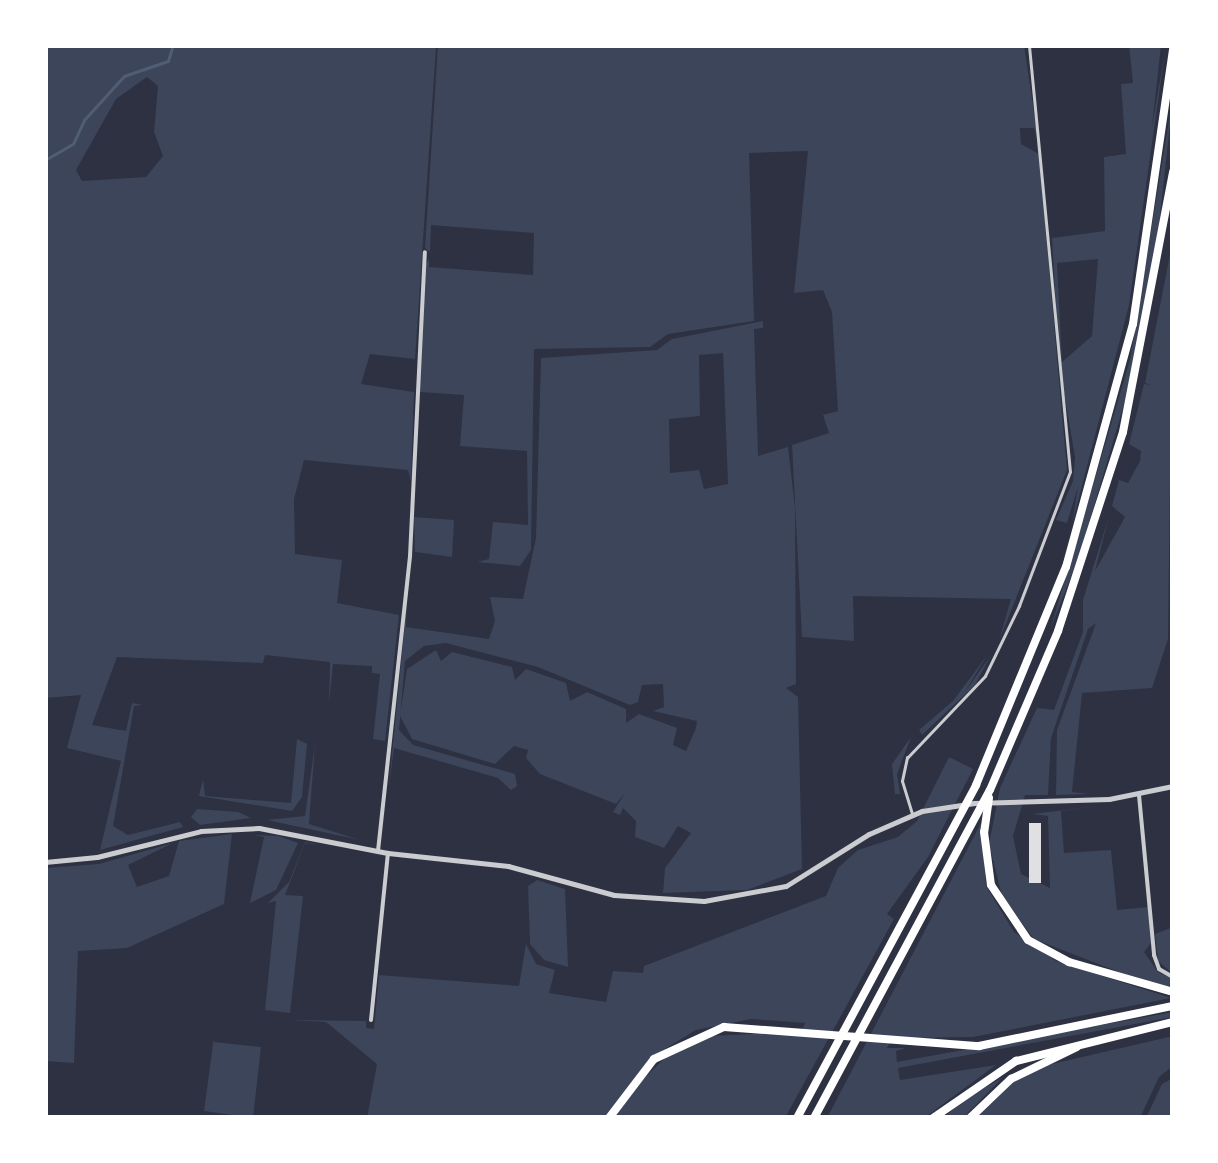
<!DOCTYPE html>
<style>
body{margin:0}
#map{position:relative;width:1218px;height:1163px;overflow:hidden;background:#2d3142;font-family:Quicksand,sans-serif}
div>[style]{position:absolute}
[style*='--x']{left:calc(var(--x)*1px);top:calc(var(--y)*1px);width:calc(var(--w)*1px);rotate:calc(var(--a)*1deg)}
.green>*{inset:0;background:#3c4559}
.stream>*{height:2.5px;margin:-1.25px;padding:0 1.25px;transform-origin:1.25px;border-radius:1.25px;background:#4f5d75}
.building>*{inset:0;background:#e0e0e3;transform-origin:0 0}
.service>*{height:2.5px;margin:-1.25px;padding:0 1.25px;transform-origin:1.25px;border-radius:1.25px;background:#caccd0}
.minor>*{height:4px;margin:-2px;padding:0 2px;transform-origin:2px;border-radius:2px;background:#caccd0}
.tertiary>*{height:5px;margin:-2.5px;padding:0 2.5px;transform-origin:2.5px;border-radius:2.5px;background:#caccd0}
.motorway>*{height:8px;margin:-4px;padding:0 4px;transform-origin:4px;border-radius:4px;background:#fff}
span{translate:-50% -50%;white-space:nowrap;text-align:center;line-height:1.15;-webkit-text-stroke:8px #fff;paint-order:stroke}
.frame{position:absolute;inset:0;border:48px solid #fff;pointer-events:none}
</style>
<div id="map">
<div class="green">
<div style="clip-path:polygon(evenodd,45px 45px,436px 47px,415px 359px,370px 354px,361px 384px,414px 392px,411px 481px,408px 470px,304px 460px,294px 499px,295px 554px,342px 560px,337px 603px,399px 615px,385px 741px,373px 739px,380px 674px,372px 673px,372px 666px,333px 664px,329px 704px,330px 662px,265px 655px,263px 663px,117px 657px,92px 725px,126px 731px,132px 703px,143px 705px,134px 706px,113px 826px,128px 835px,180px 822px,183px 827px,100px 850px,121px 761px,67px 748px,81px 695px,45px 698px,45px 45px,147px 77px,158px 86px,154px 132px,163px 156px,146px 177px,82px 181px,76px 170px,116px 99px,147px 77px)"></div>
<div style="clip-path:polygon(438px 45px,1024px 45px,1038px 140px,1034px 128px,1020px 128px,1021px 144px,1039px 154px,1067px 470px,999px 641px,1011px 599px,853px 596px,854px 641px,802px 637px,792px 445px,829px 433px,823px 415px,838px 411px,832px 312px,823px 290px,794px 293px,808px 151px,749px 153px,754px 321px,668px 334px,650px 347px,534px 349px,531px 550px,520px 566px,477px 562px,489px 559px,493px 522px,528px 525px,527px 451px,460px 446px,464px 395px,420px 392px,417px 426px,425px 266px,429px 259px,429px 267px,533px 275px,534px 233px,431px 225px,430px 252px,425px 248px)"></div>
<div style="clip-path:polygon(evenodd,1129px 45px,1161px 45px,1152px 127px,1166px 45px,1129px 305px,1072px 524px,1078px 487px,1067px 523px,1056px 520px,1073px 481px,1075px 457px,1059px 363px,1052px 238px,1105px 231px,1104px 157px,1126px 154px,1121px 84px,1133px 83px,1129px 45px,1098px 259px,1092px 336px,1062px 362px,1057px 263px,1098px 259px)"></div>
<div style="clip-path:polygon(1173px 96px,1157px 244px,1125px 401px,1080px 554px,1050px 630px,1130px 360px)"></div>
<div style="clip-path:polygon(1173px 239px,1168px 639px,1152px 688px,1082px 693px,1072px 792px,1089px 794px,1056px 795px,1057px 730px,1096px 623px,1088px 629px,1051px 738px,1048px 795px,1025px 795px,1013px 836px,1021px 874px,1050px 888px,1048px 816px,1032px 814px,1107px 805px,1061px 811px,1064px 853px,1111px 850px,1117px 910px,1148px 907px,1151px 943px,1144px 952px,1158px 972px,1173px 979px,1173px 986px,1155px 986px,1034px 939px,1002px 896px,989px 844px,1000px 788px,1037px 708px,1054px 710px,1083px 632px,1083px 600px,1109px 516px,1095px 571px,1125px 517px,1112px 506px,1119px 480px,1128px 483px,1140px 461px,1141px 451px,1129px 444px,1144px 384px,1151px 385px,1145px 383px)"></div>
<div style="clip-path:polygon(evenodd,763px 321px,763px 328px,754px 329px,758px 456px,788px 447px,795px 508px,796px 684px,786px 688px,798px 697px,802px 869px,747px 890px,663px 893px,665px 868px,691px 833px,678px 826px,664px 848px,635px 837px,636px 821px,623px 808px,620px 815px,613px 812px,625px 793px,616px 804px,540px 774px,526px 758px,528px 750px,514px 746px,495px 764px,412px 739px,400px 716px,407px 669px,436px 650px,441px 661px,452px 652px,512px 667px,515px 680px,526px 669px,566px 683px,570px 701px,587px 692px,626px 709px,626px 723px,639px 714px,677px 728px,673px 745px,686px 751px,696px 728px,697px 721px,653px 711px,664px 707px,663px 684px,642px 685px,638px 702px,630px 705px,538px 667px,446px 643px,424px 646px,405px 661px,399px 730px,413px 745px,515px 774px,517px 786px,511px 790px,498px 778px,394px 748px,388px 794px,407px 603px,406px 627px,489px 639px,495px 621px,490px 597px,523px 599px,536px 538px,541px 358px,657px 350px,672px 339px,763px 321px,723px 353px,728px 484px,704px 489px,699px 470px,670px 473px,669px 419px,700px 416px,699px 355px,723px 353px)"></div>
<div style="clip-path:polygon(414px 517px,454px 520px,452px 557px,415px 552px)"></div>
<div style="clip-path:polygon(988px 654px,964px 693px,991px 655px,975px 685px,922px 735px,919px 730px,953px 701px)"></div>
<div style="clip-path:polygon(911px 737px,897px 774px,900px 794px,895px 794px,892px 764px)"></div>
<div style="clip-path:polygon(297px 739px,307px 744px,302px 797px,292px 811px,199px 796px,203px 779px,205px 796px,291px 803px)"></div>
<div style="clip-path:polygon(315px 744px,309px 824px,360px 840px,267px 820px,305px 816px)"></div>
<div style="clip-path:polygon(949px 757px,973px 769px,928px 857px,887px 914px,894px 919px,785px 1118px,615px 1118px,629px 1093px,667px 1056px,709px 1036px,801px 1032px,805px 1023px,751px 1019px,696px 1030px,650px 1058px,605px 1118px,367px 1118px,377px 1064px,326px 1022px,289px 1020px,366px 1021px,366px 1028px,374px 1029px,379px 975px,519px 986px,526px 944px,536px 964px,555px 970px,549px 993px,606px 1002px,613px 971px,643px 973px,644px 966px,826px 896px,838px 868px,858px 850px,898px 837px,917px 821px)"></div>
<div style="clip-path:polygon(197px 809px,238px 812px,251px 818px,200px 825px,191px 817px)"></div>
<div style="clip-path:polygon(981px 823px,986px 886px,1014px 932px,1056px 961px,1171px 998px,973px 1037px,893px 1038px,887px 1048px,906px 1048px,896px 1051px,897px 1062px,1173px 1012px,1173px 1017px,898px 1068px,900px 1080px,996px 1065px,924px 1118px,827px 1118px)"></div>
<div style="clip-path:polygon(232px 834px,224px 904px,127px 948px,78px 951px,74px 1063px,45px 1061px,45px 868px,99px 864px,173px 843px,128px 865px,137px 887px,169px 876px,179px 841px)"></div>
<div style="clip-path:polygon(253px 835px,279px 836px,298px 843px,276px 890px,250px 903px,264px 837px)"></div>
<div style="clip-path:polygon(305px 842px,321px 845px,305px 843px,285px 895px,303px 896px,290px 1013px,265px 1010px,276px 901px,268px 903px,289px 882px)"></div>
<div style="clip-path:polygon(537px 880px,565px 889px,568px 967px,544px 960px,530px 944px,528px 886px)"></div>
<div style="clip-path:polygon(1173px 927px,1173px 974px,1158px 961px,1155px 934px)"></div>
<div style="clip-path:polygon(214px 1036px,214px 1042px,261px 1047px,253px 1118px,204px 1111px)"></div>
<div style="clip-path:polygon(1173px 1036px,1173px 1066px,1159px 1077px,1140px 1118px,975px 1118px,1004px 1088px,1039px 1067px)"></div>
<div style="clip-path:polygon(1002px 1078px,963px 1118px,943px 1118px,968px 1097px)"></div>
<div style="clip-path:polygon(1173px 1078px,1173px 1118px,1146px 1118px,1162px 1084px)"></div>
</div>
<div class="stream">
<div style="--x:45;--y:160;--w:32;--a:-30"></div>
<div style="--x:73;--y:144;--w:26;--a:-65"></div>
<div style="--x:84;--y:120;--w:59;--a:-47.7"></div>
<div style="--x:124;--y:76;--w:46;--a:-18.8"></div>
<div style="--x:168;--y:61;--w:17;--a:-73"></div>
</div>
<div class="building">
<div style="left:1029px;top:823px;width:12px;height:60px"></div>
</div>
<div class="service">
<div style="--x:912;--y:814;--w:34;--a:-107"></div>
<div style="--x:902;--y:781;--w:24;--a:-78"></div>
<div style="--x:907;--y:758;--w:113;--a:-46.4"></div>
<div style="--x:985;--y:676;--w:78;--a:-64.1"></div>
<div style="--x:1019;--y:606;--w:143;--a:-69.2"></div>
<div style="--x:1070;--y:472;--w:429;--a:-95.5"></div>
</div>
<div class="minor">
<div style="--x:1139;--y:795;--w:161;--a:84.6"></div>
<div style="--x:1154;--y:955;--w:15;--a:70"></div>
<div style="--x:1159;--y:969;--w:16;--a:30"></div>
<div style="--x:378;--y:851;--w:297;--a:-83.8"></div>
<div style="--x:410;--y:556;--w:304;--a:-87.2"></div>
<div style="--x:371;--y:1020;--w:168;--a:-84.2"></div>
</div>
<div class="tertiary">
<div style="--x:45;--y:862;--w:52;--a:-5.5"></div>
<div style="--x:97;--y:857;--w:107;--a:-14"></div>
<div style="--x:201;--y:831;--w:58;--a:-3"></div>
<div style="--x:259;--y:828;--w:131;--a:11"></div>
<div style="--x:388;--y:853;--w:121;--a:6.2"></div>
<div style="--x:508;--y:866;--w:110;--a:15.3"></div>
<div style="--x:614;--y:895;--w:90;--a:3.8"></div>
<div style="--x:704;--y:901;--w:83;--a:-10.4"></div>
<div style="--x:786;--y:886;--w:98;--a:-32.1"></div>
<div style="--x:869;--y:834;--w:58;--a:-23.5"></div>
<div style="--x:922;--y:811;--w:53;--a:-8.7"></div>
<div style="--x:974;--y:803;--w:135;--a:-1.7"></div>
<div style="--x:1109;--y:799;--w:65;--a:-11.5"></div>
</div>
<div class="motorway">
<div style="--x:989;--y:798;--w:34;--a:98"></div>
<div style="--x:984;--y:832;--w:53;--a:82.5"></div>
<div style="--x:991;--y:885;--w:66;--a:56.1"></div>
<div style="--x:1028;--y:940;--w:47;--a:28.2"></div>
<div style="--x:1069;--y:962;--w:108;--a:16.1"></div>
<div style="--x:609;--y:1118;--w:74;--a:-52.7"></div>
<div style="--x:654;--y:1059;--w:77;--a:-24.6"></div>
<div style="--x:724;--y:1027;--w:256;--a:4.3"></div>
<div style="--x:979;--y:1046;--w:198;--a:-11.7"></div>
<div style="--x:797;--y:1118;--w:378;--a:-61.7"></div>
<div style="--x:976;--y:785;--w:236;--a:-67.6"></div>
<div style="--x:1066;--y:567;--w:252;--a:-74.6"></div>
<div style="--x:1133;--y:324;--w:278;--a:-81.7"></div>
<div style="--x:814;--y:1118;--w:372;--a:-61.8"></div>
<div style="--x:990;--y:790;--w:173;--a:-66.8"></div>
<div style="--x:1058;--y:631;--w:209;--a:-71.9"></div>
<div style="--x:1123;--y:432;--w:265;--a:-79.1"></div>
<div style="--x:933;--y:1118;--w:101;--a:-34.5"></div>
<div style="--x:1016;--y:1061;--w:162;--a:-14"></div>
<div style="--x:970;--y:1118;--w:57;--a:-43.6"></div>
<div style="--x:1011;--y:1079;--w:73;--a:-25.9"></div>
</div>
<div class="frame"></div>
</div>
